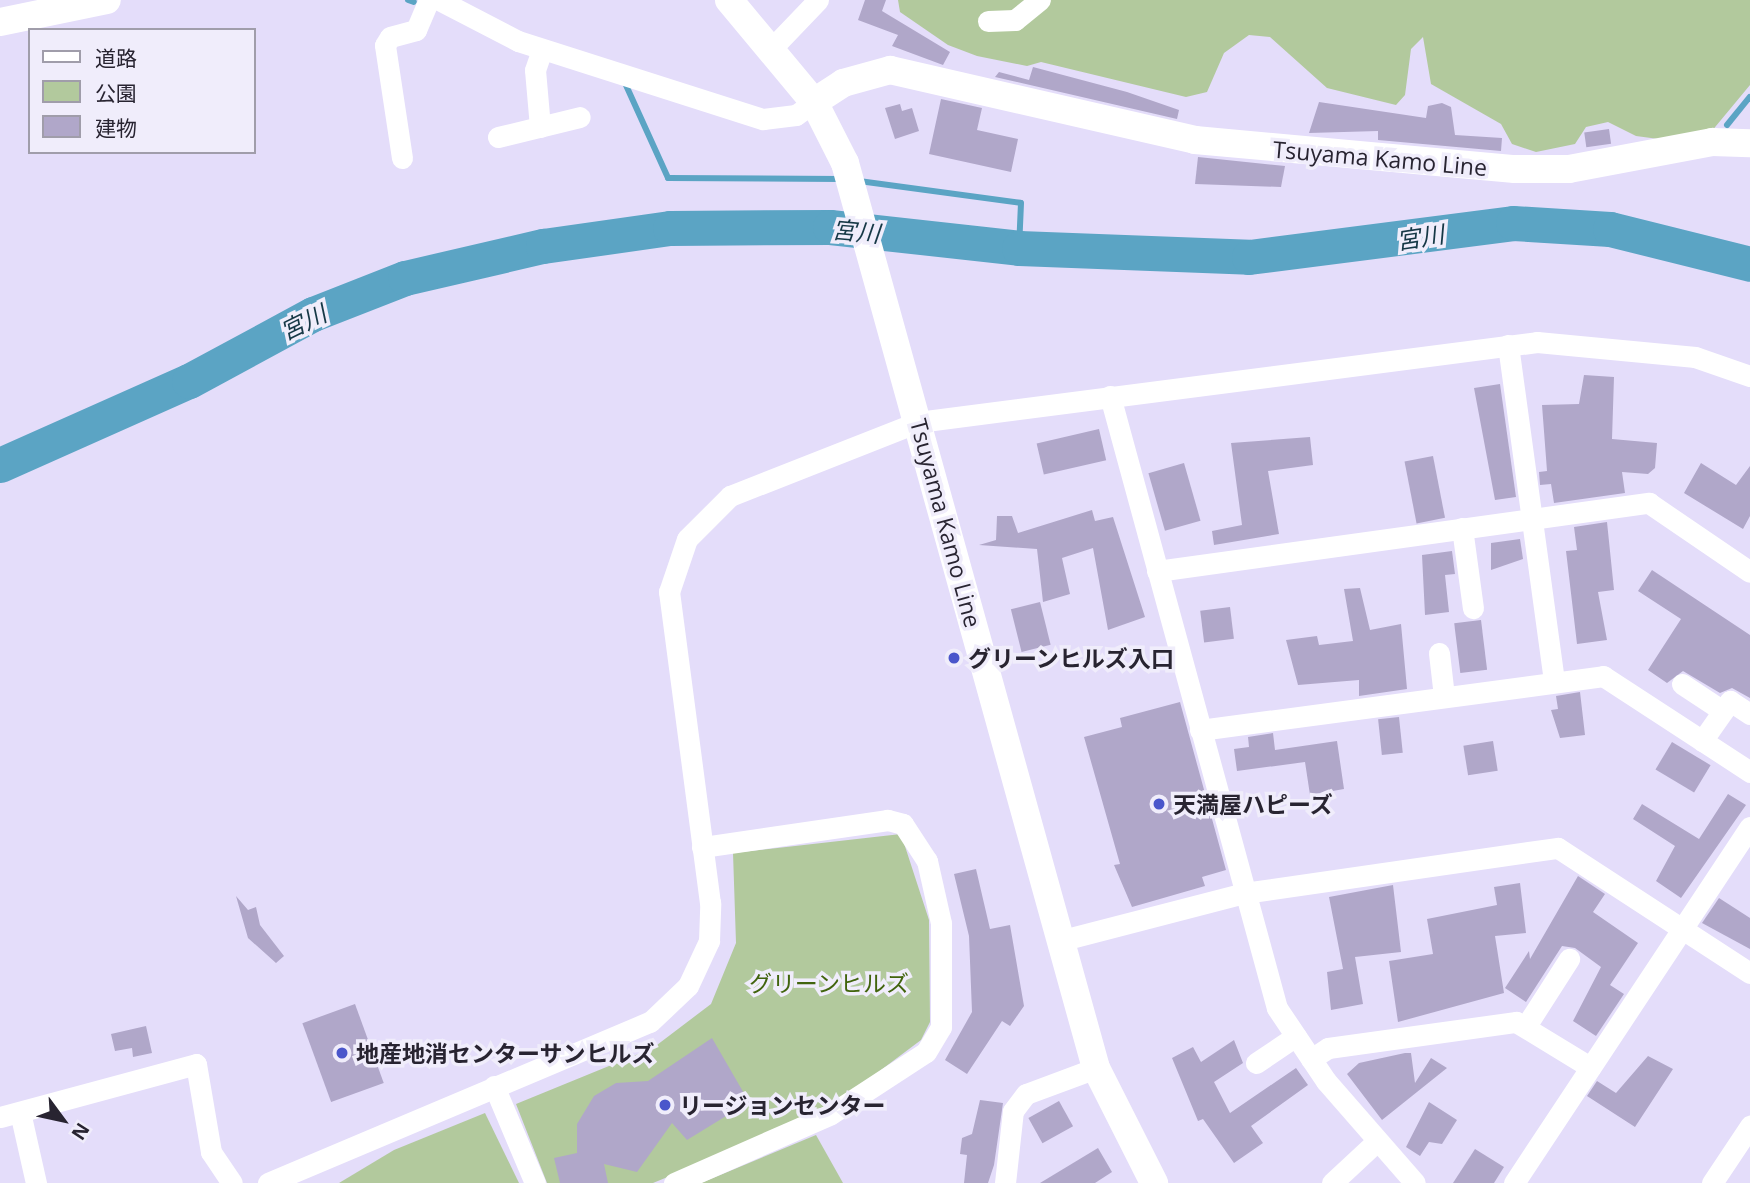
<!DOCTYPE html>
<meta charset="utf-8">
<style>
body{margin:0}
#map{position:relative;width:1750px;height:1183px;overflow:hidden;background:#e4ddfa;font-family:"Open Sans","Noto Sans JP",sans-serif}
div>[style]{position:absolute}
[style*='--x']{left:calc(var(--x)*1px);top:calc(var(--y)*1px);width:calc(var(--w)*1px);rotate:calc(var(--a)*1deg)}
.green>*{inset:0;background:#b2c99d}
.stream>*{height:6px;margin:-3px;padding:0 3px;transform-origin:3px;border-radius:3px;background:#5ba4c4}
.river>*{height:35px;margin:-17.5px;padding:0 17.5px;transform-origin:17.5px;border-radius:17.5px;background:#5ba4c4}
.building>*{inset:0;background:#b0a7c9;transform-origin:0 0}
.minor>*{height:21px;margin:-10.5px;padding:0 10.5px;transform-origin:10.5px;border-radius:10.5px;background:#fff}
.major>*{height:28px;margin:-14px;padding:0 14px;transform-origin:14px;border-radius:14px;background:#fff}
.dots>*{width:19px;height:19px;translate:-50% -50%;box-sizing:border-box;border:4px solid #f0edfb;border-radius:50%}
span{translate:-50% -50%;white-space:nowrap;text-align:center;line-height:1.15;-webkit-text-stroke:7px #f0edfb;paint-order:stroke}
.street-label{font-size:23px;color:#282431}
.poi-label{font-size:23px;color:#282431;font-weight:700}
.left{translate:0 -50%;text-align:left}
.park-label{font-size:23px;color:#41640d}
.water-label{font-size:24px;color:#163846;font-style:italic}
.legend{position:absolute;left:28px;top:28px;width:228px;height:126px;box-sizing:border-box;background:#f0edfb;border:2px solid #a09daa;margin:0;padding:9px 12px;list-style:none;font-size:21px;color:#282431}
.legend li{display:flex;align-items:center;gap:14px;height:35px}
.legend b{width:35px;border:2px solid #a09daa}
.north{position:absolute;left:28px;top:1085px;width:70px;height:70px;-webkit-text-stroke:5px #f0edfb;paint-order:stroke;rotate:123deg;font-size:19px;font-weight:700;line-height:28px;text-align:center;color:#282431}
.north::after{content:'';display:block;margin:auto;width:24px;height:32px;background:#282431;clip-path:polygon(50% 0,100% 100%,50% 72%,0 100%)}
</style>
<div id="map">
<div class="green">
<div style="clip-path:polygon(898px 0,1750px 0,1750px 85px,1711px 132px,1666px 140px,1636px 136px,1608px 122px,1586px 127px,1575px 144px,1536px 152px,1512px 144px,1501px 124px,1431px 84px,1423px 37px,1411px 49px,1405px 95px,1396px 105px,1327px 88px,1270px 37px,1249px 35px,1224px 53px,1207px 92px,1186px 97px,1041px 62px,1027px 66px,977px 56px,948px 45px,900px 12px)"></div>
<div style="clip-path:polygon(901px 834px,929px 920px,930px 1022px,921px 1040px,825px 1112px,653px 1183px,547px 1183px,516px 1104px,653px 1048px,711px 1004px,736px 943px,733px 853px)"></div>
<div style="clip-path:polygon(485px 1113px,519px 1183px,339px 1183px,394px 1150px)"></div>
<div style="clip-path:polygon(816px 1135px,843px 1183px,701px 1183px)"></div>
</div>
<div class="stream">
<div style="--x:408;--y:0;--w:6;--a:18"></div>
<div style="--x:625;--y:83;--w:104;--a:65.6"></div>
<div style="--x:668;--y:178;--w:173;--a:0.3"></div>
<div style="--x:1727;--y:125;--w:36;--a:-51"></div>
<div style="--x:859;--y:181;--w:163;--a:7.7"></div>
<div style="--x:1021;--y:203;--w:45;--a:92.5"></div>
</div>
<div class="river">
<div style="--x:0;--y:465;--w:207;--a:-24"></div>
<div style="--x:189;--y:381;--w:141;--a:-28.4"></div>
<div style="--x:313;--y:314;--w:99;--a:-21.4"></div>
<div style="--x:405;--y:278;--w:142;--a:-13.1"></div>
<div style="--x:543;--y:246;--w:128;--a:-8.1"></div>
<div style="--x:670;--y:228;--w:160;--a:-0.4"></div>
<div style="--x:830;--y:227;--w:190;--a:6.3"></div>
<div style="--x:1019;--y:248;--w:230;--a:2.2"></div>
<div style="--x:1249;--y:257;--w:266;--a:-7.3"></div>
<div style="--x:1513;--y:223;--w:97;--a:3.5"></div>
<div style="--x:1610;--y:229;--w:144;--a:14"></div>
</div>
<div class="building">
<div style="clip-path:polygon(865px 0,886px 0,882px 11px,950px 52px,943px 65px,892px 46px,898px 35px,858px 20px)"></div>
<div style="clip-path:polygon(1033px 67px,1127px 92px,1179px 110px,1177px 119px,995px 77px,999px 72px,1029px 80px)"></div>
<div style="clip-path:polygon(941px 99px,982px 108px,977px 130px,1018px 139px,1011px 172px,929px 154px)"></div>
<div style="clip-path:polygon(1319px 102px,1426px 118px,1428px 106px,1442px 103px,1451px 107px,1455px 135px,1502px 138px,1501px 151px,1378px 140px,1378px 131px,1309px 133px)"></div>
<div style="clip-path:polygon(900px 104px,902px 111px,912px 108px,919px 131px,895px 139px,885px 108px)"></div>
<div style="left:1609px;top:129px;width:15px;height:25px;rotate:82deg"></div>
<div style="clip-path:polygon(1198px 157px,1285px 166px,1281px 187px,1195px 184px)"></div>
<div style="clip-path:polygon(1584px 375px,1614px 377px,1612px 439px,1657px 443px,1655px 468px,1648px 474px,1622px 472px,1625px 493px,1554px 503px,1551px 484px,1540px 485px,1539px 472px,1547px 471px,1542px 405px,1579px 404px)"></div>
<div style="clip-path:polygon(1500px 384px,1516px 497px,1495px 500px,1474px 388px)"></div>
<div style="left:1099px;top:429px;width:32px;height:64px;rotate:77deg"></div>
<div style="clip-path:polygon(1310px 437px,1313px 465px,1268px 471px,1279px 534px,1214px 545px,1212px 531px,1242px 525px,1231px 443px)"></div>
<div style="left:1433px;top:456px;width:63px;height:29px;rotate:79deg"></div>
<div style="left:1184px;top:463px;width:60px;height:37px;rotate:74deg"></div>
<div style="clip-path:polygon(1701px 463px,1736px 485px,1750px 466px,1750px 516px,1743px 529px,1684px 493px)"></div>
<div style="clip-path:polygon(1092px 510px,1095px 521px,1113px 517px,1145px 617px,1108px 630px,1093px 548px,1062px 558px,1070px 594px,1043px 602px,1037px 549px,979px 545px,996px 540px,997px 516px,1012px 516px,1018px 533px)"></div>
<div style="clip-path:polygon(1607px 522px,1614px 590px,1598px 592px,1607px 640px,1577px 644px,1566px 551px,1577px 550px,1574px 527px)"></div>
<div style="clip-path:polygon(1520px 539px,1523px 559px,1491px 570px,1491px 543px)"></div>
<div style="clip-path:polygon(1452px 551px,1455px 574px,1445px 575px,1449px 612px,1425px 615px,1422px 555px)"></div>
<div style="clip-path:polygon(1652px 570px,1750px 635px,1750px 698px,1732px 688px,1720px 693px,1683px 671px,1667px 683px,1648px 670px,1681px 619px,1638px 591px)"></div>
<div style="clip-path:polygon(1360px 588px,1370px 630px,1401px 624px,1407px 689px,1359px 696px,1359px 680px,1298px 685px,1286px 640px,1317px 636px,1319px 645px,1353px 641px,1344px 589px)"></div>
<div style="left:1040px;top:602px;width:44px;height:30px;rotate:76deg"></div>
<div style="left:1230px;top:607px;width:32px;height:30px;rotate:83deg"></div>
<div style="left:1481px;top:620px;width:50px;height:27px;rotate:83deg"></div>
<div style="clip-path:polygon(1580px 692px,1585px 735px,1560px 738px,1551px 710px,1558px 709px,1556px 696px)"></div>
<div style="clip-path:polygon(1180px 702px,1226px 870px,1202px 877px,1205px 886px,1132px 907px,1114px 865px,1120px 864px,1084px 737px,1122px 727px,1120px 718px)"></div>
<div style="left:1399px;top:717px;width:36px;height:21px;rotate:84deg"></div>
<div style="clip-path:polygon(1273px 733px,1275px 750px,1337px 741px,1344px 789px,1310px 795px,1305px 762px,1237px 771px,1234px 749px,1249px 747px,1248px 737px)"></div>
<div style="left:1493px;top:741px;width:30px;height:30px;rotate:81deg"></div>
<div style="left:1672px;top:742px;width:45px;height:32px;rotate:31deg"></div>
<div style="clip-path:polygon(1728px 794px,1746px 805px,1681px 898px,1656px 881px,1675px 846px,1633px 819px,1642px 804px,1699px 839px)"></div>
<div style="clip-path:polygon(976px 869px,990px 929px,1010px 925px,1024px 1006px,1010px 1026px,1002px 1021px,967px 1074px,945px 1060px,972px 1012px,969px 936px,954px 874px)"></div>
<div style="clip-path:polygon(1578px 876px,1605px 894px,1593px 912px,1638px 943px,1610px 985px,1624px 994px,1596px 1036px,1573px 1021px,1601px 967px,1575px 948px,1562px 946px,1526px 1002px,1505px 988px,1529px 951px,1530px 959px)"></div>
<div style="clip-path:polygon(1520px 883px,1526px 933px,1495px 936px,1504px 993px,1398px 1022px,1389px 961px,1433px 954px,1427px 919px,1497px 905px,1494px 887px)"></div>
<div style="clip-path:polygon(1393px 885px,1401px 952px,1355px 957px,1363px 1004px,1331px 1010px,1327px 972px,1343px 969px,1329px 897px)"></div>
<div style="clip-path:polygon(236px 896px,248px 910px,256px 907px,260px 925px,284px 956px,276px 963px,248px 938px)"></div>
<div style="clip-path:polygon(1719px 898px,1750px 918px,1750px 949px,1702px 923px)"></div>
<div style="left:355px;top:1004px;width:84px;height:56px;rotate:70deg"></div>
<div style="clip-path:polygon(146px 1026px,152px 1053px,133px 1057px,132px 1048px,115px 1051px,111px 1034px)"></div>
<div style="clip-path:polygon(712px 1038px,749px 1102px,687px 1140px,672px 1123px,637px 1172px,604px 1164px,608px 1183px,560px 1183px,554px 1158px,577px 1153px,577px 1124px,594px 1096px,616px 1083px,648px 1081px)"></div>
<div style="clip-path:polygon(1234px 1040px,1243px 1063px,1214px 1082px,1230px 1113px,1296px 1068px,1308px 1085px,1251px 1126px,1263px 1143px,1234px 1163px,1203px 1119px,1198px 1121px,1172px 1058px,1193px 1047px,1201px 1062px)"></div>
<div style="clip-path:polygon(1405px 1053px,1411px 1053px,1415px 1083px,1431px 1058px,1447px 1068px,1382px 1120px,1347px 1074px,1359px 1063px)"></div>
<div style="clip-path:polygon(1648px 1056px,1673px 1069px,1635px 1127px,1587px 1096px,1597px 1081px,1616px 1093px)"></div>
<div style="clip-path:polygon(980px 1100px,1003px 1103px,994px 1165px,988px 1183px,964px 1183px,967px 1155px,960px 1154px,962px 1138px,972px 1134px)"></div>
<div style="left:1059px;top:1101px;width:29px;height:35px;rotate:61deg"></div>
<div style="clip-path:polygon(1429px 1102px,1457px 1120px,1442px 1144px,1429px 1142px,1420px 1156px,1406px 1147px)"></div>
<div style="clip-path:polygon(1098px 1148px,1112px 1172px,1095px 1183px,1040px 1183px)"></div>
<div style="clip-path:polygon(1475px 1149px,1504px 1167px,1494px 1183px,1453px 1183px)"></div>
</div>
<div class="minor">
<div style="--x:439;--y:0;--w:89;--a:27.4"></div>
<div style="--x:518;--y:41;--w:257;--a:17.7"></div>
<div style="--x:763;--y:119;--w:33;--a:-7"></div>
<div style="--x:796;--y:115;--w:22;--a:-36"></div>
<div style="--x:988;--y:21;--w:27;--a:-2"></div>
<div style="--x:1015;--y:20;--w:32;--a:-39"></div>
<div style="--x:773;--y:47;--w:65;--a:-46.2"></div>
<div style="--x:540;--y:127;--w:57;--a:-95"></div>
<div style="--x:535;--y:70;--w:21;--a:-71"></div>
<div style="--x:498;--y:137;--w:84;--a:-13.7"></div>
<div style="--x:402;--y:158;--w:114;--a:-98.6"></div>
<div style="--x:385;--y:45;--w:9;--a:-58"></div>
<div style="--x:390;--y:37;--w:27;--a:-15"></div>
<div style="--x:416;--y:30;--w:33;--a:-67"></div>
<div style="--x:1508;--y:345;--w:339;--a:82.2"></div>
<div style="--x:1110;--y:396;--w:634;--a:74.74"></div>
<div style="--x:1277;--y:1008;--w:88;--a:56.1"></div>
<div style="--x:1326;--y:1081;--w:135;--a:48.9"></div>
<div style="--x:1462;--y:528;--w:81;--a:82.2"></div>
<div style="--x:1157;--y:571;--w:497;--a:-7.9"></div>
<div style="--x:1649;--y:503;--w:122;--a:34.3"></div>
<div style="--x:1439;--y:653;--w:43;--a:83.4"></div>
<div style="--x:1682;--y:684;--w:49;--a:33.4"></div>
<div style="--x:1200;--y:730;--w:407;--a:-7.6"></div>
<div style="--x:1603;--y:676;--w:176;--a:33.1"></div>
<div style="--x:1702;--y:741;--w:49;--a:-55"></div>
<div style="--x:1730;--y:701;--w:24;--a:33"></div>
<div style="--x:1059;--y:941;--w:191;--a:-14.5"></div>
<div style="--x:1244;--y:893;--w:317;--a:-8.2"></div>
<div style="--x:1558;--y:848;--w:229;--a:33.1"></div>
<div style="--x:1526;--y:1026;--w:80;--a:-57.3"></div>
<div style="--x:1311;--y:1059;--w:20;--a:-33"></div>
<div style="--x:1328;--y:1048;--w:190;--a:-7.9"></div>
<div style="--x:1516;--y:1022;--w:87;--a:31.3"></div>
<div style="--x:1256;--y:1063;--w:48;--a:-34"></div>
<div style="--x:494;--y:1086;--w:105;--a:67.1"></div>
<div style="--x:20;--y:1112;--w:73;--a:77.3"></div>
<div style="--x:0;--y:1117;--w:203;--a:-15.1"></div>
<div style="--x:196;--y:1064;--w:89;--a:80.3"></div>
<div style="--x:211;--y:1152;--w:37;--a:56"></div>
<div style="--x:268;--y:1183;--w:415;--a:-22.9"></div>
<div style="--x:650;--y:1022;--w:52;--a:-43.5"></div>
<div style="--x:688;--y:986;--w:50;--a:-65"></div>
<div style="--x:709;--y:941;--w:38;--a:-88"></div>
<div style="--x:710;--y:903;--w:314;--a:-97.5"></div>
<div style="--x:669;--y:592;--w:56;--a:-71.2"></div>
<div style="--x:687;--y:539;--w:61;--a:-45"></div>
<div style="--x:730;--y:496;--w:202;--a:-21.5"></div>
<div style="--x:918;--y:422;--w:624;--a:-7.36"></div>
<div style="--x:1537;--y:342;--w:159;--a:5.4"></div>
<div style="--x:1695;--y:357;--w:58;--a:19.1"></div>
<div style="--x:674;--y:1183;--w:171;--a:-23.7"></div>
<div style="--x:831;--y:1114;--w:113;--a:-33.1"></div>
<div style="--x:926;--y:1052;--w:29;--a:-59"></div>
<div style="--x:941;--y:1027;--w:104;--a:-90"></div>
<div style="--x:941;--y:923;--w:64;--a:-102.7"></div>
<div style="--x:927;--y:861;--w:44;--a:-123"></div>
<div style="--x:903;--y:824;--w:16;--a:-165"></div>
<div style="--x:888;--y:820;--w:188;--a:171.7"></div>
<div style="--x:1005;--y:1183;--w:72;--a:-83.7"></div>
<div style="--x:1013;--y:1111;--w:21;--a:-53"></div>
<div style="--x:1026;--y:1094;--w:75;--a:-20.4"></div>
<div style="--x:1332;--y:1183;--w:60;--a:-43"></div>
<div style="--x:1514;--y:1183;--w:427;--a:-56.5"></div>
<div style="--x:1712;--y:1183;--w:69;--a:-56.3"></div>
</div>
<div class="major">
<div style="--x:729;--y:0;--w:133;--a:50.2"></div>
<div style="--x:814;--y:102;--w:68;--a:63.1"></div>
<div style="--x:845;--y:163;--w:939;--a:74.5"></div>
<div style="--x:1096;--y:1068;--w:129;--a:63.2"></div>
<div style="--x:0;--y:22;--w:109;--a:-11.6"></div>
<div style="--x:814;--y:102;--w:35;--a:-33"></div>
<div style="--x:843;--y:83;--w:49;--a:-15.5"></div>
<div style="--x:890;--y:70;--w:313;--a:12.9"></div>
<div style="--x:1195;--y:140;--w:321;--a:5.2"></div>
<div style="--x:1515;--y:169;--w:54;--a:0"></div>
<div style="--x:1569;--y:169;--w:146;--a:-10.7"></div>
<div style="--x:1712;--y:142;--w:38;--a:2"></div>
</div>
<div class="dots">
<div style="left:954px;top:658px;background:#4a56cb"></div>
<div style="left:1159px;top:804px;background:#4a56cb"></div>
<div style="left:342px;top:1053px;background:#4a56cb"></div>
<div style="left:665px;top:1105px;background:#4a56cb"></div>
</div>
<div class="street-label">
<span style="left:1380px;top:158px;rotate:5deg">Tsuyama Kamo Line</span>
<span style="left:946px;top:523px;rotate:75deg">Tsuyama Kamo Line</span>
</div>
<div class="poi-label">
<span class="left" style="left:968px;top:658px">グリーンヒルズ入口</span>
<span class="left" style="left:1173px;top:804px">天満屋ハピーズ</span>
<span class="left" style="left:356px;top:1053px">地産地消センターサンヒルズ</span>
<span class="left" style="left:679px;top:1105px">リージョンセンター</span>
</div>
<div class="park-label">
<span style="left:829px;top:983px">グリーンヒルズ</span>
</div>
<div class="water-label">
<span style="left:856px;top:231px;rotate:5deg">宮川</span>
<span style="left:1420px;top:237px;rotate:-9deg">宮川</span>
<span style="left:303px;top:322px;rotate:-26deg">宮川</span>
</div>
<ul class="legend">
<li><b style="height:9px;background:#fff"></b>道路</li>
<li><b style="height:19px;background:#b2c99d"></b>公園</li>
<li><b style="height:19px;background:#b0a7c9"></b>建物</li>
</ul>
<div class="north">N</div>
</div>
